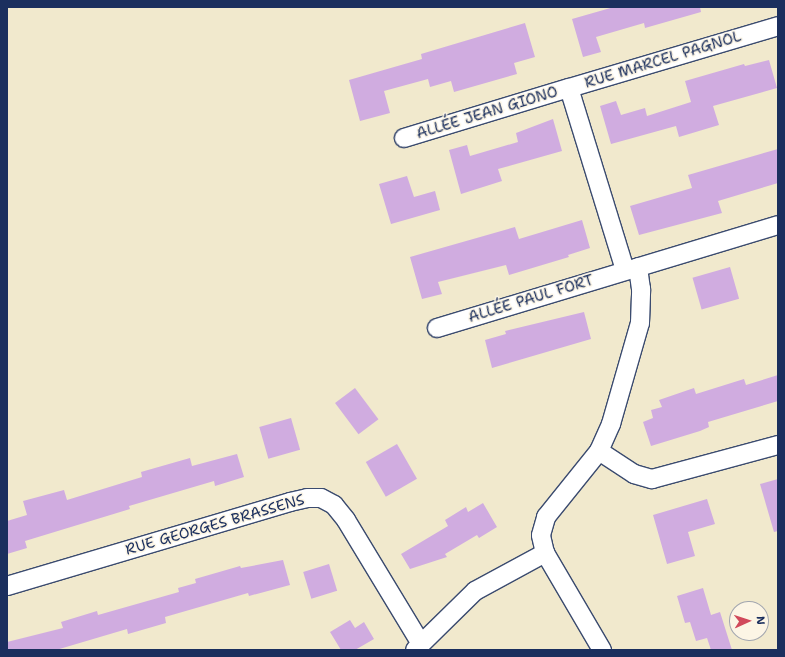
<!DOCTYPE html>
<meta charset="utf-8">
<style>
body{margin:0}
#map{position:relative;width:785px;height:657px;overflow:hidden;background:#f1e9cd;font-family:"Shantell Sans",sans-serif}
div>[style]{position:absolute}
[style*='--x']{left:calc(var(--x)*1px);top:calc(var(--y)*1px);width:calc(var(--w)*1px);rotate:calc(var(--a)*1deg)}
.building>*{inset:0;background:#d0ace0;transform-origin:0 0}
.roads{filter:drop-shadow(1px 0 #3b4b6f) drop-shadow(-1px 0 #3b4b6f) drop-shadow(0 1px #3b4b6f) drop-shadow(0 -1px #3b4b6f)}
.street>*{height:18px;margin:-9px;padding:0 9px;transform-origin:9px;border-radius:9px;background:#fff}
span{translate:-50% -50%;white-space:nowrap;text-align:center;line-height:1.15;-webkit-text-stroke:3px #fcf5e5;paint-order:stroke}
.street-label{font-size:15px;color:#1b2f5e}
.frame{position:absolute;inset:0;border:8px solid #1b2f5e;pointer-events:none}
.north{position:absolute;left:729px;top:601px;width:40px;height:40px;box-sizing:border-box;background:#fcf5e5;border:1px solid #a2a6af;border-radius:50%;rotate:87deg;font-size:11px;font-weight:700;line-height:16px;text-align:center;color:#1b2f5e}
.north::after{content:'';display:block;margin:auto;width:14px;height:18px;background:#d1495b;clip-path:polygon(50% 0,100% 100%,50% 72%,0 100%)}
</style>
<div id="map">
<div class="building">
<div style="clip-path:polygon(614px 7px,700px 7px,701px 12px,645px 28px,644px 23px,596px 37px,601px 52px,583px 57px,572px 19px)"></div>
<div style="clip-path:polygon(525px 23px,535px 57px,514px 63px,517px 74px,454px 92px,451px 81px,430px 87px,428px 79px,384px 91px,390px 113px,360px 121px,349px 80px,422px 59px,421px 54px)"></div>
<div style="clip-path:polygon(769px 60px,777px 88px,713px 106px,719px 125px,679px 137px,676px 126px,611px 144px,600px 106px,616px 101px,621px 115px,645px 108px,647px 116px,691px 102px,685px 81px,744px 64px,745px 66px)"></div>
<div style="clip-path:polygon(553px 119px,562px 151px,498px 169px,502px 181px,461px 194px,449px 150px,467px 145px,470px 156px,518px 142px,516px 133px)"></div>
<div style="clip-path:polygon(778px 149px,778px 183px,718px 201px,722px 213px,639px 235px,630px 206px,692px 188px,688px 175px)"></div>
<div style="clip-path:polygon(407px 176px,414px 197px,435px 191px,440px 210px,391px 224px,379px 184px)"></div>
<div style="clip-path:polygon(582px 220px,590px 248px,568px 255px,569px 257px,509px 275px,506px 265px,438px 282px,442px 294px,422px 299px,410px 257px,515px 227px,519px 239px)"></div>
<div style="left:730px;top:267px;width:33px;height:39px;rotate:74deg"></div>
<div style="clip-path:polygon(584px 312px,591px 339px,492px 368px,485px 340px,506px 334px,505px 331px)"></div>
<div style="clip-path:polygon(778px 375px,778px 401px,708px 422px,709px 427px,700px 431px,651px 446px,643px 422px,653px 418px,651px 410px,662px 407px,659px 400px,694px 388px,696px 394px,744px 379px,746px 385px)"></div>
<div style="left:355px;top:388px;width:39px;height:25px;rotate:53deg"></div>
<div style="left:291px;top:418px;width:33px;height:33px;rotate:74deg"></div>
<div style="left:397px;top:444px;width:40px;height:36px;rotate:60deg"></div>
<div style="clip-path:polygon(237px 454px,244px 477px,215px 486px,214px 481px,129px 506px,130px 509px,25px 541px,27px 548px,7px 554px,7px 521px,27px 515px,23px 501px,64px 490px,67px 500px,142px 477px,141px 472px,190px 458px,192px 466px)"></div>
<div style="clip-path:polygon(778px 479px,778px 531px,774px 532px,760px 484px)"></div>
<div style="clip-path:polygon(707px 499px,715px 524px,688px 532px,695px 556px,667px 564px,653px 515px)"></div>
<div style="clip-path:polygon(483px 503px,497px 527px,479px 538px,477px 535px,445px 554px,447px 557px,410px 569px,401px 554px,448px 526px,445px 520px,466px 507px,468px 512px)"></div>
<div style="clip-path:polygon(283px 560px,290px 585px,249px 596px,248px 593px,165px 617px,166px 623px,128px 634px,127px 629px,56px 650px,7px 650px,7px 642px,63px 628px,61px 622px,97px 611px,98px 615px,179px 592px,178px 588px,196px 583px,195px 579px,240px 566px,241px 568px)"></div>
<div style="left:329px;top:564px;width:28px;height:27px;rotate:73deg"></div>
<div style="clip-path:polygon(703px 588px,711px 615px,720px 612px,732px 650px,711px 650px,707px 638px,696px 641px,690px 622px,685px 623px,677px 596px)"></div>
<div style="clip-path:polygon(350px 620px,355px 628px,364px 622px,374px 639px,355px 650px,341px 650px,330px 632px)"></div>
</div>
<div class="roads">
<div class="street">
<div style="--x:404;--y:138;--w:172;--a:-16.9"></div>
<div style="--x:625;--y:270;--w:190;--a:-107.1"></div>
<div style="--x:569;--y:88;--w:218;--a:-16.5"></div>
<div style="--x:437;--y:328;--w:356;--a:-16.8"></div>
<div style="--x:599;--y:451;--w:42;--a:33.3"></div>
<div style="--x:634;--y:474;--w:19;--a:16"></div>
<div style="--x:652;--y:479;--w:131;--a:-15.1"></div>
<div style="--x:7;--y:586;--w:295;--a:-16.5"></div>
<div style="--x:290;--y:502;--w:17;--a:-13"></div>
<div style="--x:307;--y:498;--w:14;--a:0"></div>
<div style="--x:321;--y:498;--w:15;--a:28"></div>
<div style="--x:334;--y:505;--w:19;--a:51"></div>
<div style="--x:346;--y:520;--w:145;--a:58.8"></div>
<div style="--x:415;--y:650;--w:84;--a:-44.5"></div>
<div style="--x:475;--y:591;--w:80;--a:-28.5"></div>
<div style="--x:602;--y:650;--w:113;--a:-120.4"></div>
<div style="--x:545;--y:553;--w:18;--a:-103"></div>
<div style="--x:541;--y:535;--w:19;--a:-74"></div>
<div style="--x:546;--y:517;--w:85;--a:-51.2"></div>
<div style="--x:599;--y:451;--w:30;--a:-66"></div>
<div style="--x:611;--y:424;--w:105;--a:-74"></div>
<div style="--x:640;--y:323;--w:34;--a:-88"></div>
<div style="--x:641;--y:289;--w:22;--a:-98"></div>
</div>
</div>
<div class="street-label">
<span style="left:663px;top:60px;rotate:-17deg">RUE MARCEL PAGNOL</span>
<span style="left:487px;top:113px;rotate:-17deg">ALLÉE JEAN GIONO</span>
<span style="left:531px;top:299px;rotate:-17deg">ALLÉE PAUL FORT</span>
<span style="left:215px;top:525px;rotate:-16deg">RUE GEORGES BRASSENS</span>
</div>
<div class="frame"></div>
<div class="north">N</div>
</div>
